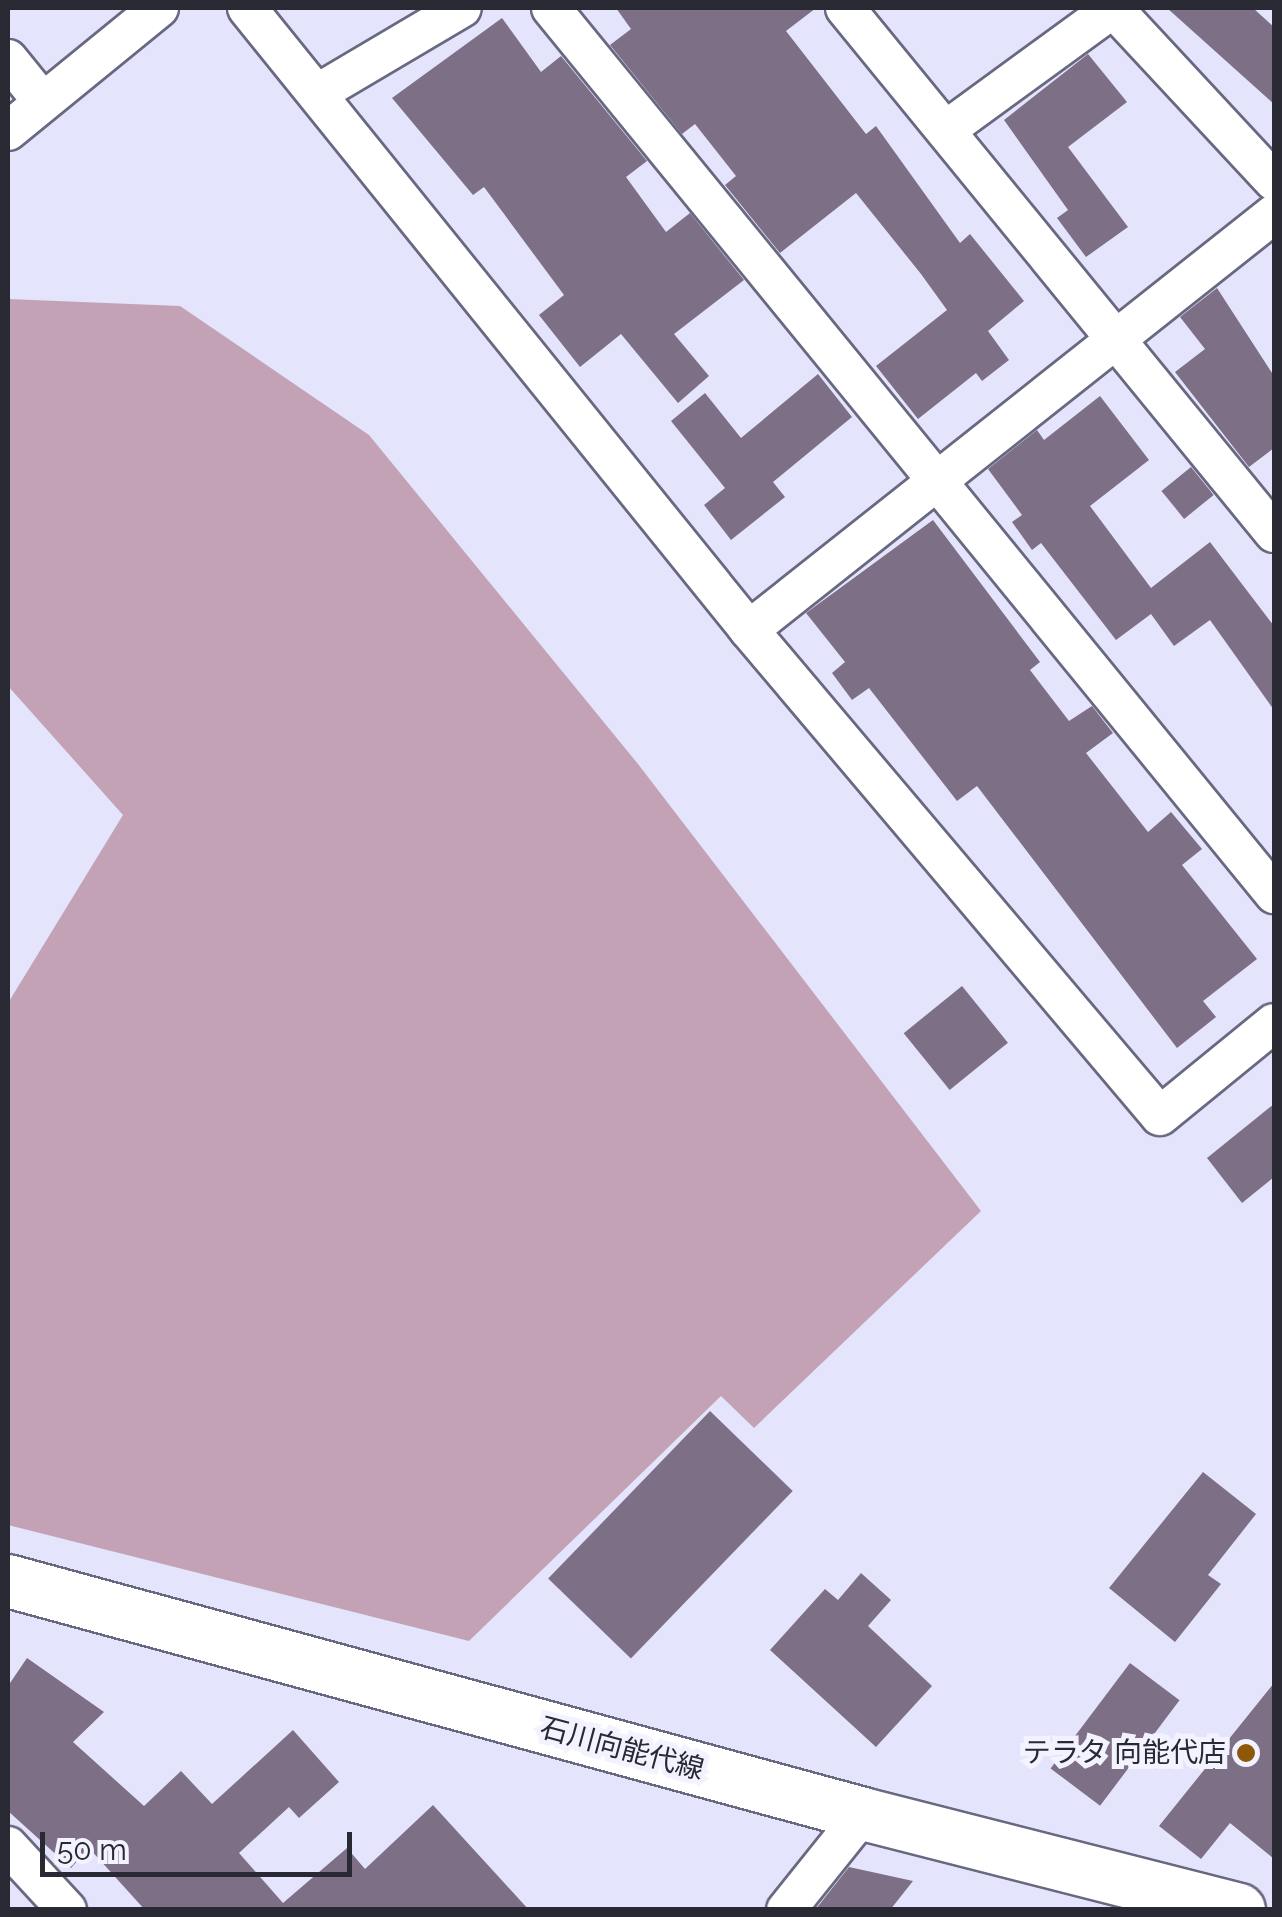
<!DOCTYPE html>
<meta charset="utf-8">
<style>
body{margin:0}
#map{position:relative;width:1282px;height:1917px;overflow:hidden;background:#e4e5fc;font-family:Raleway,"Noto Sans JP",sans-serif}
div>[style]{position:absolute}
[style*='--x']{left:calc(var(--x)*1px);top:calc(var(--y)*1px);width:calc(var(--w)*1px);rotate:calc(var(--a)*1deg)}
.forest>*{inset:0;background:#c3a2b6}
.building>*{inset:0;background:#7d6f86;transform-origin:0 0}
.roads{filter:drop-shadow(2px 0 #686881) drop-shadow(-2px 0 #686881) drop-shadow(0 2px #686881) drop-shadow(0 -2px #686881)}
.street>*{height:38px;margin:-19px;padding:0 19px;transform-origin:19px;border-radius:19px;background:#fff}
.secondary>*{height:52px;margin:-26px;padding:0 26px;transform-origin:26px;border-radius:26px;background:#fff}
.dots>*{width:28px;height:28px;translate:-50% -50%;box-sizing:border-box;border:5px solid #f3f3ff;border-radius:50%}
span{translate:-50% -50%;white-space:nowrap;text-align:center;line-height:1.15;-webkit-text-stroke:10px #f3f3ff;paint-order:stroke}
.street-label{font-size:28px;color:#292934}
.poi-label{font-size:28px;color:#292934}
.right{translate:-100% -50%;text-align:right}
.frame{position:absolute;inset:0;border:10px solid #292934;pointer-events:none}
.scale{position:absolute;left:40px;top:1832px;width:312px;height:45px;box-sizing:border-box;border:5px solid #292934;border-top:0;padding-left:12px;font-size:30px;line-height:35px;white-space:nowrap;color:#292934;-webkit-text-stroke:8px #f3f3ff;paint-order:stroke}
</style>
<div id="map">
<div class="forest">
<div style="clip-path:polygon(8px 299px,180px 306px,369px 435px,638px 764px,981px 1211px,754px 1428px,721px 1396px,469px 1641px,8px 1525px,8px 1003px,123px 815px,8px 686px)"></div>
</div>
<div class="building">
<div style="clip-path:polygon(616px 8px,816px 8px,786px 31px,866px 134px,876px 126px,960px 243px,970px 234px,1024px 301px,988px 331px,1009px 360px,982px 381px,976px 373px,918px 419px,876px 366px,947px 310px,921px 274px,856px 193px,780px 253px,725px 185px,736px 176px,695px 124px,682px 134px,610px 45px,631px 29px)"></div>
<div style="clip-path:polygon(1167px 8px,1253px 8px,1274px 27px,1274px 104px)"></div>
<div style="clip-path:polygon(502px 18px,541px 72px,561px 56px,647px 161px,626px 177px,666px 232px,690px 213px,744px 280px,674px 334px,709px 376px,678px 403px,621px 334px,580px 367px,539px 315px,564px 295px,484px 187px,473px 195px,392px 98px)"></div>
<div style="clip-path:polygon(1088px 54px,1127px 102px,1068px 147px,1128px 227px,1086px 257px,1057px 218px,1068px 210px,1004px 120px)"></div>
<div style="clip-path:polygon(1217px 288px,1274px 376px,1274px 448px,1249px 467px,1175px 372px,1205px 349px,1180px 317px)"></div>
<div style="clip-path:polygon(818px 374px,852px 417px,773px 482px,785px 497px,731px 540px,704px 505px,725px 488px,671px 421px,705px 393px,741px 438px)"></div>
<div style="clip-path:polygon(1100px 396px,1149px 460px,1090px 506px,1151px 588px,1210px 542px,1274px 626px,1274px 710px,1210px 620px,1174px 646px,1151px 614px,1116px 640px,1041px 543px,1032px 550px,1012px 522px,1022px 515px,988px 469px,1037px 430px,1044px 440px)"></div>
<div style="left:1191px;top:467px;width:36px;height:38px;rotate:51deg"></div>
<div style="clip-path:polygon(933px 520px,1040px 662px,1030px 670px,1069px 721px,1092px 706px,1113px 733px,1086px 753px,1148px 832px,1171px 812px,1202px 849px,1182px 865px,1257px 959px,1203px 1001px,1216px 1017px,1177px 1048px,977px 786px,957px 801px,869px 688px,852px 700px,832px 673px,845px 662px,806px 613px)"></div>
<div style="left:962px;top:986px;width:73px;height:75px;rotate:51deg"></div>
<div style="clip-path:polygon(1274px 1104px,1274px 1177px,1242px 1203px,1207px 1158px)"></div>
<div style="left:710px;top:1411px;width:115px;height:233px;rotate:44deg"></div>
<div style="clip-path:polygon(1203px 1472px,1256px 1514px,1208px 1575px,1221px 1584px,1175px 1642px,1109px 1588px)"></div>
<div style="clip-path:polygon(861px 1573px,891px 1600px,868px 1626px,932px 1686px,876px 1747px,770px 1650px,825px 1589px,838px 1600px)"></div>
<div style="clip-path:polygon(27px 1658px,104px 1712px,73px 1742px,144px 1806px,181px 1771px,212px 1804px,293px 1730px,339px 1782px,299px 1818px,289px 1807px,239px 1853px,283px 1903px,347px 1848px,365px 1869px,433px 1805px,529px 1910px,145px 1910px,89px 1848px,71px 1868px,8px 1811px,8px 1686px)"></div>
<div style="left:1130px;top:1663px;width:62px;height:132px;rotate:37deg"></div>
<div style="clip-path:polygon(1274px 1683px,1274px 1859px,1230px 1823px,1201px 1859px,1159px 1826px)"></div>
<div style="clip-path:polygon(849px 1867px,913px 1881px,890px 1910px,815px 1910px)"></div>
</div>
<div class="roads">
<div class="street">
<div style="--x:247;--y:8;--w:799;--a:51.09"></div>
<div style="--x:749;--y:630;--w:636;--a:49.78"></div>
<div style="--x:1160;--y:1116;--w:147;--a:-39.2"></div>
<div style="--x:551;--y:8;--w:1144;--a:50.78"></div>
<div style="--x:845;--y:8;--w:678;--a:50.75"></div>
<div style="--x:8;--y:59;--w:55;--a:50.9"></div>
<div style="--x:318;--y:93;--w:167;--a:-30.6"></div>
<div style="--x:946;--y:130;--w:207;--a:-36.1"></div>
<div style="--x:1113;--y:8;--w:236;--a:47.1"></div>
<div style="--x:8;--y:131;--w:195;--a:-39.2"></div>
<div style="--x:749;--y:630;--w:670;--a:-38.39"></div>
<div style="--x:8;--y:1846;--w:87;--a:47.3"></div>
<div style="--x:786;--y:1910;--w:123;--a:-51.3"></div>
</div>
<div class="secondary">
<div style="--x:8;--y:1581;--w:886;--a:15.24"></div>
<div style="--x:863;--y:1814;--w:388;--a:14.3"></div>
</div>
</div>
<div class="dots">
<div style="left:1246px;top:1753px;background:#8e580b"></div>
</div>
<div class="street-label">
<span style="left:622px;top:1749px;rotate:15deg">石川向能代線</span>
</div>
<div class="poi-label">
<span class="right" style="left:1226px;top:1753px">テラタ 向能代店</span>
</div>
<div class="frame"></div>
<div class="scale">50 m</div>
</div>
